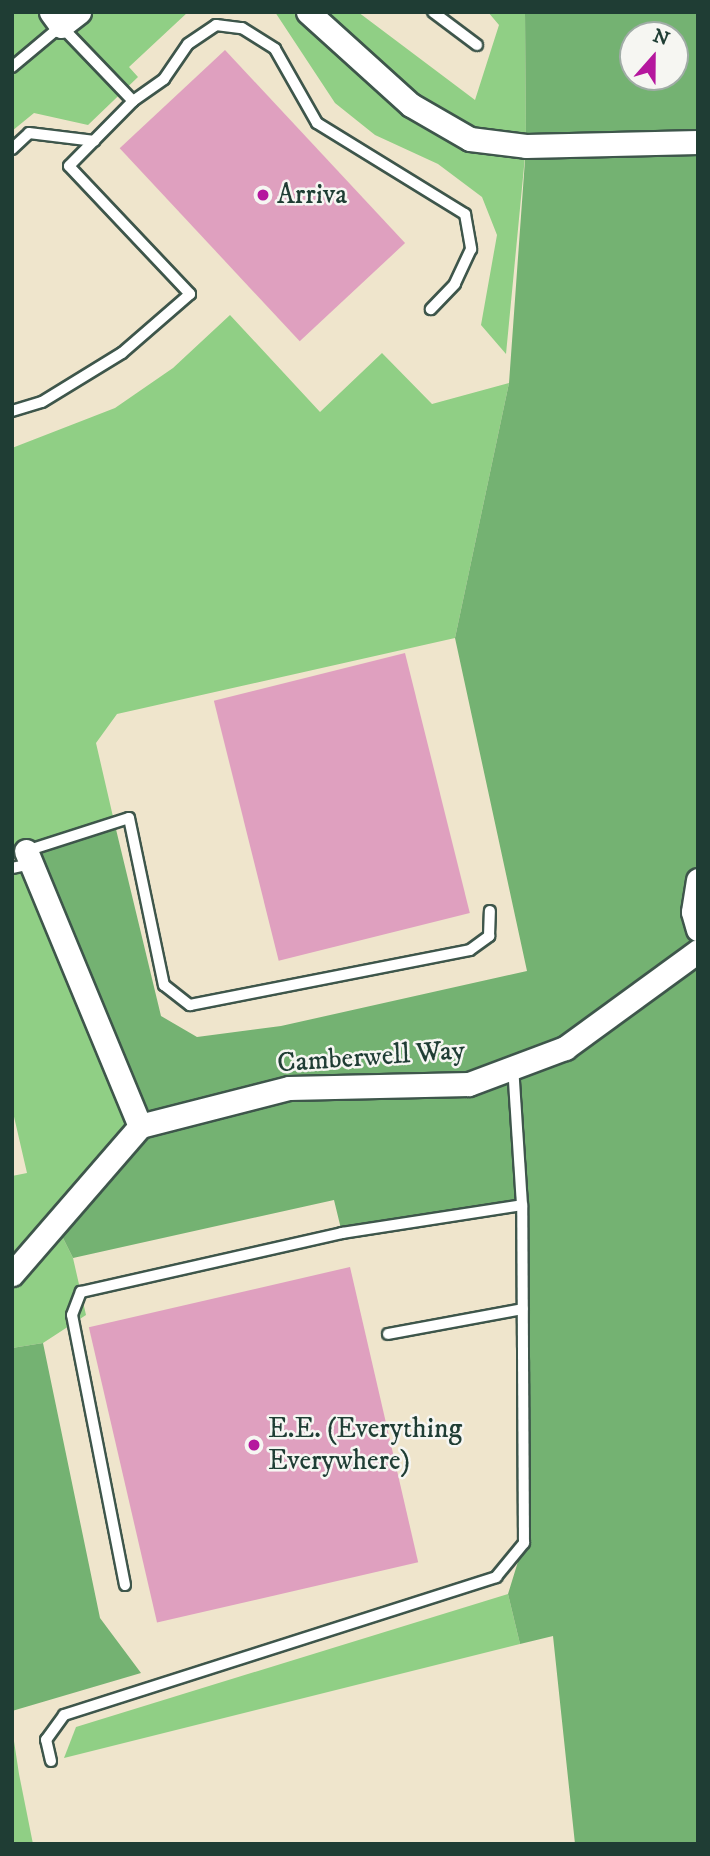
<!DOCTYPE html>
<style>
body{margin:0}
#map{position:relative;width:710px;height:1856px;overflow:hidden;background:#efe5cc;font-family:"IM FELL DW Pica",serif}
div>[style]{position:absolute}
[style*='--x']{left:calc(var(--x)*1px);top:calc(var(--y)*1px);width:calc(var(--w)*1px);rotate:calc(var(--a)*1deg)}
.green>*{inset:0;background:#90cf85}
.forest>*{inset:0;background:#74b272}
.building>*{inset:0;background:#dfa0bf;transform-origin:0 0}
.roads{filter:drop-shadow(2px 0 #3e564b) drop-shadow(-2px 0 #3e564b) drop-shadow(0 2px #3e564b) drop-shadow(0 -2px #3e564b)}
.lane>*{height:10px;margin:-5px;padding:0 5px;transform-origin:5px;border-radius:5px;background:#fff}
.street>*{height:23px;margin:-11.5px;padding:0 11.5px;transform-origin:11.5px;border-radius:11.5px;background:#fff}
.dots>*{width:19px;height:19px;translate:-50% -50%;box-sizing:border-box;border:4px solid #f6f6f2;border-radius:50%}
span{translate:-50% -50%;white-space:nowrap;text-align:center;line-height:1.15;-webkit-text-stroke:5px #f6f6f2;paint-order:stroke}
.poi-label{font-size:28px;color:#1f3d34}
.left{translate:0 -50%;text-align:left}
.street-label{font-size:28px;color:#1f3d34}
.frame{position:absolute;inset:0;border:14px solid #1f3d34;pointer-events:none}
.north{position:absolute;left:619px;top:21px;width:70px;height:70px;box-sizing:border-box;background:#f6f6f2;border:2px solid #a0aca6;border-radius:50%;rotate:21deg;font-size:19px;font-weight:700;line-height:28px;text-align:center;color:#1f3d34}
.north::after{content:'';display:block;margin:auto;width:24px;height:32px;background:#b5179e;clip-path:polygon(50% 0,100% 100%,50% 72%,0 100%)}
</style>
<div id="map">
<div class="green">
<div style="clip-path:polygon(12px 12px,188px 12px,129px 67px,138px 77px,88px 125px,34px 113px,12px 131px)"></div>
<div style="clip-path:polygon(275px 12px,358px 12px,475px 100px,499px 25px,488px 12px,525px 12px,526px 146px,506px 354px,481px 325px,497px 235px,482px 197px,438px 164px,375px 135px,335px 103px)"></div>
<div style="clip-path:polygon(230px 315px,320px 412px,382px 353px,432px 404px,509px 383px,455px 638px,117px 714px,96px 743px,114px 821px,12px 854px,12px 448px,115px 408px,173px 368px)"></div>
<div style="clip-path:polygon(31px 864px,140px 1126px,55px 1222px,73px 1258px,86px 1315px,43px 1343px,12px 1348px,12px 1176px,27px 1173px,12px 1108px,12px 868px)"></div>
<div style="clip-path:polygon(508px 1594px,520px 1644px,64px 1758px,76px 1727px)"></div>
<div style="clip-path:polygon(12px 1728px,19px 1774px,33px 1844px,12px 1844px)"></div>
</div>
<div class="forest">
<div style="clip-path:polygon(evenodd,525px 12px,698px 12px,698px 1844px,575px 1844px,553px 1636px,520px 1644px,508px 1594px,524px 1542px,522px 1205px,342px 1233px,334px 1200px,73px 1258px,55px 1222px,140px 1126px,26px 852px,114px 821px,161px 1016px,197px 1037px,281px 1026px,527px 971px,455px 638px,509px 383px,526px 146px,525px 12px,633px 35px,675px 35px,675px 77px,633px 77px,633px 35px)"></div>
<div style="clip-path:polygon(43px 1343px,100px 1618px,141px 1673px,12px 1711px,12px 1348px)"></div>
</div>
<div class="building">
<div style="left:225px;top:50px;width:264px;height:144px;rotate:47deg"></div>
<div style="left:405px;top:653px;width:268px;height:197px;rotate:76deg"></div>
<div style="left:350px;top:1267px;width:303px;height:268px;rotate:77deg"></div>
</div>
<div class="roads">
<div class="lane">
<div style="--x:433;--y:12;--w:55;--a:36.9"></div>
<div style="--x:12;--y:67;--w:64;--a:-39.9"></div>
<div style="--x:61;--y:26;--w:104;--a:46.2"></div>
<div style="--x:133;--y:101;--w:38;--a:-35"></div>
<div style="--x:164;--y:79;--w:42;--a:-55.6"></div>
<div style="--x:188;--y:44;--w:34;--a:-34"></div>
<div style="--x:216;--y:25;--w:26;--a:7"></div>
<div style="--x:242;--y:28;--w:39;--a:32"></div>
<div style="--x:275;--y:49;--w:85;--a:60.4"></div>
<div style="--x:317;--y:123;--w:174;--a:31.6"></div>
<div style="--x:465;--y:214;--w:36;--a:80"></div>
<div style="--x:471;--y:249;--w:38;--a:115"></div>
<div style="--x:455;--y:284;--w:35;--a:134"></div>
<div style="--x:12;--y:149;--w:23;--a:-43"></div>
<div style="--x:29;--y:133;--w:66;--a:6.9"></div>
<div style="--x:12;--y:411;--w:31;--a:-17"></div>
<div style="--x:42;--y:402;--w:94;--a:-31.5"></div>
<div style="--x:122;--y:353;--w:90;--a:-40.9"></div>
<div style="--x:190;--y:294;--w:176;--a:-133.4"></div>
<div style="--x:69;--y:166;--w:91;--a:-45.4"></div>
<div style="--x:26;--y:851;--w:108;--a:-17.8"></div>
<div style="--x:129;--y:818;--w:171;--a:78.2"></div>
<div style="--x:164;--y:985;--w:33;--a:38"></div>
<div style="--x:190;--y:1005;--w:285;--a:-11.1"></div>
<div style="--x:470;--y:950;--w:24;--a:-36"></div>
<div style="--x:489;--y:936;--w:25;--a:-88"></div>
<div style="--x:12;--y:868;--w:19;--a:-12"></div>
<div style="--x:388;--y:1334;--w:137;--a:-10.5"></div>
<div style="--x:125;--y:1585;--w:275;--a:-101.1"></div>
<div style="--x:72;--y:1315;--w:25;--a:-69"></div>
<div style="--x:81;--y:1292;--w:268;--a:-12.7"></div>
<div style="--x:342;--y:1233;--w:182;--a:-8.8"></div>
<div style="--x:522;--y:1205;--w:138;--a:-93.7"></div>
<div style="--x:51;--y:1761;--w:22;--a:-103"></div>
<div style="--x:46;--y:1740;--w:31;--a:-54"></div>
<div style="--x:64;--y:1715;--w:454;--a:-17.7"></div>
<div style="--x:496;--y:1577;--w:44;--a:-50.5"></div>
<div style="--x:524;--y:1543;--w:338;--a:-90.3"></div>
</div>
<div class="street">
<div style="--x:51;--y:12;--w:17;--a:54"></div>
<div style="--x:61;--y:26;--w:23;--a:-38"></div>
<div style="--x:308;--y:12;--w:139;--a:42.1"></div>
<div style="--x:411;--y:105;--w:68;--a:30"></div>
<div style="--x:470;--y:139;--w:56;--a:7.1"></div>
<div style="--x:526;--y:146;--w:172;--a:-1.3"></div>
<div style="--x:26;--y:851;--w:298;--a:67.5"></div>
<div style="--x:698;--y:880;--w:32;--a:99"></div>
<div style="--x:693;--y:912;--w:18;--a:74"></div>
<div style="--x:12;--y:1274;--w:196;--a:-49.1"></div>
<div style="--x:140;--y:1126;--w:154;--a:-14.3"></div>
<div style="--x:289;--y:1088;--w:180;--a:-1.3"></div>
<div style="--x:469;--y:1084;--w:103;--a:-20.6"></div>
<div style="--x:565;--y:1048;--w:165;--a:-36.1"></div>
</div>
</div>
<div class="dots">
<div style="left:263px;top:195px;background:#b5179e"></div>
<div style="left:254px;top:1445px;background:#b5179e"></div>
</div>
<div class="poi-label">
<span class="left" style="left:277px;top:195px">Arriva</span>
<span class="left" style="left:268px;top:1445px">E.E. (Everything<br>Everywhere)</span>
</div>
<div class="street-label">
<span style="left:371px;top:1057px;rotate:-4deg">Camberwell Way</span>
</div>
<div class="frame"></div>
<div class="north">N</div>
</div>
